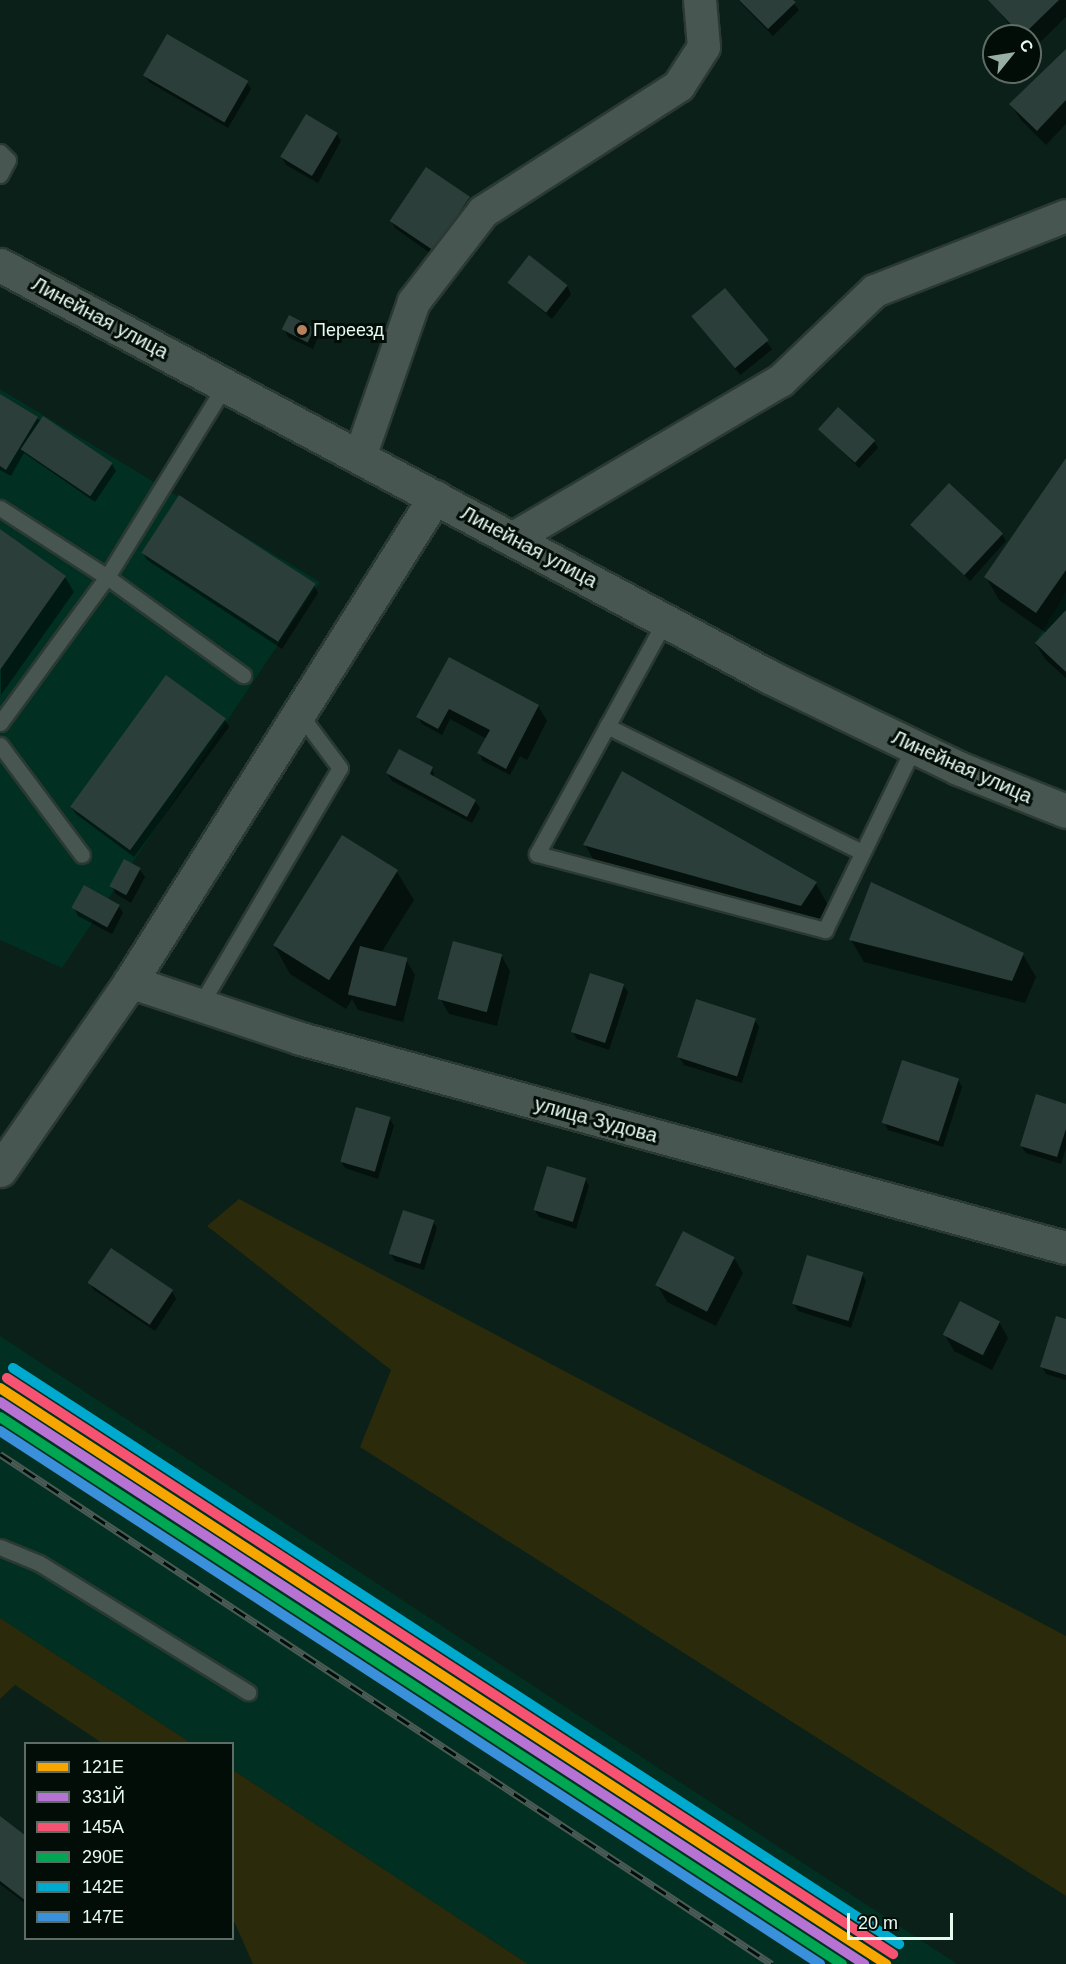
<!DOCTYPE html>
<meta charset="utf-8">
<style>
body{margin:0}
#map{position:relative;width:1066px;height:1964px;overflow:hidden;background:#0a2018;font-family:Arial,sans-serif}
div>[style]{position:absolute}
[style*='--x']{left:calc(var(--x)*1px);top:calc(var(--y)*1px);width:calc(var(--w)*1px);rotate:calc(var(--a)*1deg)}
.built>*{inset:0;background:#013022}
.green>*{inset:0;background:#2b2a0b}
.shadow>*{inset:0;background:#0007;transform-origin:0 0}
.building>*{inset:0;background:#2b3e3a;transform-origin:0 0}
.roads{filter:drop-shadow(2px 0 #2b3933) drop-shadow(-2px 0 #2b3933) drop-shadow(0 2px #2b3933) drop-shadow(0 -2px #2b3933)}
.service>*{height:15px;margin:-7.5px;padding:0 7.5px;transform-origin:7.5px;border-radius:7.5px;background:#485651}
.minor>*{height:32px;margin:-16px;padding:0 16px;transform-origin:16px;border-radius:16px;background:#485651}
.tertiary>*{height:33px;margin:-16.5px;padding:0 16.5px;transform-origin:16.5px;border-radius:16.5px;background:#485651}
.rail>*{height:7px;margin-top:-3.5px;transform-origin:0;background:repeating-linear-gradient(90deg,#020d08 0 14px,#4b5a54 0 28px);box-sizing:border-box;border-block:2px solid #4b5a54}
.rail-1>*{height:10px;margin:-5px;padding:0 5px;transform-origin:5px;border-radius:5px;background:#f7a600}
.rail-2>*{height:10px;margin:-5px;padding:0 5px;transform-origin:5px;border-radius:5px;background:#b673d3}
.rail-3>*{height:10px;margin:-5px;padding:0 5px;transform-origin:5px;border-radius:5px;background:#f65372}
.rail-4>*{height:10px;margin:-5px;padding:0 5px;transform-origin:5px;border-radius:5px;background:#00a651}
.rail-5>*{height:10px;margin:-5px;padding:0 5px;transform-origin:5px;border-radius:5px;background:#00a9ce}
.rail-6>*{height:10px;margin:-5px;padding:0 5px;transform-origin:5px;border-radius:5px;background:#3a90db}
.dots>*{width:16px;height:16px;translate:-50% -50%;box-sizing:border-box;border:3px solid #020d08;border-radius:50%}
span{translate:-50% -50%;white-space:nowrap;text-align:center;line-height:1.15;-webkit-text-stroke:6px #020d08;paint-order:stroke}
.bus-label{font-size:18px;color:#e6faf0}
.left{translate:0 -50%;text-align:left}
.street-label{font-size:20px;color:#e6faf0}
.legend{position:absolute;left:24px;top:1742px;width:210px;height:198px;box-sizing:border-box;background:#020d08;border:2px solid #5d6c65;margin:0;padding:8px 10px;list-style:none;font-size:18px;color:#e6faf0}
.legend li{display:flex;align-items:center;gap:12px;height:30px}
.legend b{width:30px;border:2px solid #5d6c65}
.north{position:absolute;left:982px;top:24px;width:60px;height:60px;box-sizing:border-box;background:#020d08;border:2px solid #5d6c65;border-radius:50%;rotate:60deg;font-size:16px;font-weight:700;line-height:24px;text-align:center;color:#e6faf0}
.north::after{content:'';display:block;margin:auto;width:21px;height:27px;background:#99aea4;clip-path:polygon(50% 0,100% 100%,50% 72%,0 100%)}
.scale{position:absolute;left:847px;top:1913px;width:106px;height:27px;box-sizing:border-box;border:3px solid #e6faf0;border-top:0;padding-left:8px;font-size:18px;line-height:21px;white-space:nowrap;color:#e6faf0;-webkit-text-stroke:4px #020d08;paint-order:stroke}
</style>
<div id="map">
<div class="built">
<div style="clip-path:polygon(0 389px,320px 582px,62px 968px,0 940px)"></div>
<div style="clip-path:polygon(1066px 592px,1066px 672px,1035px 643px)"></div>
<div style="clip-path:polygon(0 1336px,957px 1964px,528px 1964px,233px 1770px,232px 1744px,191px 1743px,0 1618px)"></div>
</div>
<div class="green">
<div style="clip-path:polygon(239px 1199px,1066px 1636px,1066px 1896px,360px 1447px,391px 1370px,207px 1226px)"></div>
<div style="clip-path:polygon(0 1618px,191px 1743px,102px 1743px,15px 1685px,0 1699px)"></div>
<div style="clip-path:polygon(232px 1771px,233px 1770px,528px 1964px,253px 1964px,233px 1919px)"></div>
</div>
<div class="shadow">
<div style="clip-path:polygon(738px 0,791px 0,799px 10px,773px 36px)"></div>
<div style="clip-path:polygon(1066px 0,1066px 17px,1032px 50px,1030px 36px,1018px 36px,991px 1px)"></div>
<div style="clip-path:polygon(1066px 52px,1066px 124px,1046px 145px,1020px 119px,1011px 104px)"></div>
<div style="clip-path:polygon(145px 75px,247px 82px,251px 89px,228px 128px,149px 82px)"></div>
<div style="clip-path:polygon(337px 134px,341px 141px,318px 183px,286px 165px,282px 157px)"></div>
<div style="clip-path:polygon(427px 169px,469px 199px,473px 206px,437px 258px,395px 228px,391px 221px)"></div>
<div style="clip-path:polygon(510px 283px,567px 286px,571px 294px,552px 319px)"></div>
<div style="left:725px;top:291px;width:75px;height:41px;rotate:51deg"></div>
<div style="clip-path:polygon(284px 329px,314px 329px,318px 337px,313px 349px,288px 337px)"></div>
<div style="clip-path:polygon(0 396px,112px 464px,116px 471px,95px 502px,24px 453px,11px 476px,0 470px)"></div>
<div style="clip-path:polygon(820px 429px,874px 441px,878px 448px,859px 468px)"></div>
<div style="clip-path:polygon(1066px 461px,1066px 678px,1045px 659px,1036px 644px,1046px 633px,999px 600px,986px 577px)"></div>
<div style="clip-path:polygon(180px 497px,314px 585px,318px 593px,282px 649px,147px 560px,143px 553px)"></div>
<div style="clip-path:polygon(912px 524px,1002px 534px,1006px 541px,970px 581px)"></div>
<div style="clip-path:polygon(0 531px,65px 577px,74px 592px,1px 695px)"></div>
<div style="clip-path:polygon(429px 698px,538px 706px,547px 721px,527px 760px,520px 756px,510px 775px,483px 761px,479px 753px,487px 739px,450px 719px,442px 735px,422px 724px,418px 717px)"></div>
<div style="clip-path:polygon(225px 720px,229px 727px,134px 857px,76px 814px,71px 807px)"></div>
<div style="clip-path:polygon(432px 768px,435px 779px,475px 801px,480px 808px,472px 823px,392px 781px,387px 773px)"></div>
<div style="clip-path:polygon(342px 837px,397px 872px,414px 900px,381px 953px,406px 960px,415px 975px,403px 1022px,358px 1010px,352px 999px,346px 1009px,290px 974px,274px 945px)"></div>
<div style="clip-path:polygon(585px 845px,816px 884px,832px 912px,818px 934px,602px 874px)"></div>
<div style="clip-path:polygon(125px 861px,140px 870px,145px 877px,131px 903px,116px 894px,112px 887px)"></div>
<div style="clip-path:polygon(872px 884px,1023px 955px,1036px 977px,1025px 1003px,864px 962px,851px 940px)"></div>
<div style="clip-path:polygon(119px 906px,123px 913px,112px 934px,78px 916px,74px 908px)"></div>
<div style="clip-path:polygon(501px 955px,510px 971px,497px 1026px,449px 1014px,440px 998px)"></div>
<div style="clip-path:polygon(623px 985px,628px 992px,609px 1050px,577px 1039px,573px 1032px)"></div>
<div style="clip-path:polygon(755px 1020px,759px 1027px,742px 1083px,684px 1065px,679px 1057px)"></div>
<div style="clip-path:polygon(958px 1080px,962px 1087px,943px 1147px,888px 1130px,884px 1122px)"></div>
<div style="clip-path:polygon(1066px 1106px,1066px 1148px,1061px 1164px,1026px 1153px,1021px 1146px)"></div>
<div style="clip-path:polygon(390px 1119px,394px 1126px,378px 1179px,345px 1168px,341px 1161px)"></div>
<div style="clip-path:polygon(585px 1179px,589px 1186px,576px 1229px,539px 1217px,535px 1210px)"></div>
<div style="clip-path:polygon(433px 1221px,437px 1228px,424px 1270px,395px 1261px,391px 1254px)"></div>
<div style="clip-path:polygon(734px 1258px,743px 1273px,716px 1326px,667px 1302px,658px 1286px)"></div>
<div style="clip-path:polygon(862px 1274px,866px 1281px,851px 1328px,798px 1311px,794px 1304px)"></div>
<div style="clip-path:polygon(90px 1283px,172px 1291px,176px 1299px,155px 1331px,94px 1290px)"></div>
<div style="clip-path:polygon(1066px 1321px,1066px 1380px,1046px 1374px,1042px 1367px)"></div>
<div style="clip-path:polygon(999px 1322px,1008px 1338px,992px 1370px,954px 1351px,945px 1335px)"></div>
<div style="clip-path:polygon(0 1818px,26px 1838px,26px 1904px,0 1884px)"></div>
</div>
<div class="building">
<div style="clip-path:polygon(739px 0,793px 0,796px 2px,768px 29px)"></div>
<div style="clip-path:polygon(988px 0,1059px 0,1022px 36px)"></div>
<div style="left:167px;top:34px;width:94px;height:48px;rotate:30deg"></div>
<div style="clip-path:polygon(1066px 49px,1066px 100px,1037px 131px,1009px 104px)"></div>
<div style="left:306px;top:114px;width:37px;height:50px;rotate:31deg"></div>
<div style="left:426px;top:167px;width:53px;height:65px;rotate:34deg"></div>
<div style="left:529px;top:255px;width:49px;height:35px;rotate:38deg"></div>
<div style="left:725px;top:288px;width:68px;height:44px;rotate:50deg"></div>
<div style="left:289px;top:315px;width:29px;height:16px;rotate:27deg"></div>
<div style="clip-path:polygon(0 394px,38px 417px,6px 470px,0 466px)"></div>
<div style="left:838px;top:407px;width:50px;height:30px;rotate:42deg"></div>
<div style="left:43px;top:416px;width:84px;height:40px;rotate:34deg"></div>
<div style="clip-path:polygon(1066px 458px,1066px 570px,1036px 613px,984px 577px)"></div>
<div style="left:949px;top:483px;width:74px;height:57px;rotate:43deg"></div>
<div style="left:179px;top:495px;width:163px;height:69px;rotate:33deg"></div>
<div style="clip-path:polygon(0 529px,66px 576px,0 670px)"></div>
<div style="clip-path:polygon(1066px 610px,1066px 672px,1035px 643px)"></div>
<div style="clip-path:polygon(449px 657px,539px 705px,506px 769px,477px 753px,490px 730px,449px 709px,438px 729px,416px 717px)"></div>
<div style="left:166px;top:675px;width:74px;height:163px;rotate:36deg"></div>
<div style="clip-path:polygon(399px 749px,433px 767px,430px 774px,476px 800px,467px 817px,386px 773px)"></div>
<div style="clip-path:polygon(622px 771px,817px 882px,801px 906px,583px 845px)"></div>
<div style="left:342px;top:835px;width:66px;height:130px;rotate:32deg"></div>
<div style="left:124px;top:859px;width:19px;height:31px;rotate:28deg"></div>
<div style="clip-path:polygon(871px 882px,1024px 953px,1012px 981px,849px 940px)"></div>
<div style="left:84px;top:885px;width:41px;height:26px;rotate:29deg"></div>
<div style="left:453px;top:941px;width:51px;height:60px;rotate:15deg"></div>
<div style="left:360px;top:946px;width:49px;height:50px;rotate:14deg"></div>
<div style="left:590px;top:973px;width:36px;height:62px;rotate:18deg"></div>
<div style="left:696px;top:999px;width:63px;height:61px;rotate:18deg"></div>
<div style="left:902px;top:1060px;width:60px;height:66px;rotate:18deg"></div>
<div style="clip-path:polygon(1036px 1094px,1066px 1104px,1066px 1129px,1057px 1157px,1020px 1146px)"></div>
<div style="left:356px;top:1107px;width:36px;height:57px;rotate:16deg"></div>
<div style="left:547px;top:1166px;width:41px;height:46px;rotate:17deg"></div>
<div style="left:403px;top:1210px;width:33px;height:46px;rotate:18deg"></div>
<div style="left:683px;top:1231px;width:58px;height:61px;rotate:27deg"></div>
<div style="left:111px;top:1248px;width:75px;height:42px;rotate:34deg"></div>
<div style="left:807px;top:1255px;width:59px;height:51px;rotate:17deg"></div>
<div style="left:960px;top:1301px;width:45px;height:38px;rotate:27deg"></div>
<div style="clip-path:polygon(1056px 1316px,1066px 1319px,1066px 1375px,1040px 1367px)"></div>
<div style="clip-path:polygon(0 1816px,26px 1836px,26px 1901px,0 1881px)"></div>
</div>
<div class="roads">
<div class="service">
<div style="--x:0;--y:152;--w:11;--a:45"></div>
<div style="--x:8;--y:160;--w:17;--a:118"></div>
<div style="--x:0;--y:508;--w:127;--a:32.8"></div>
<div style="--x:107;--y:577;--w:168;--a:35.8"></div>
<div style="--x:665;--y:621;--w:266;--a:118.8"></div>
<div style="--x:537;--y:854;--w:298;--a:14.8"></div>
<div style="--x:825;--y:930;--w:203;--a:-64.1"></div>
<div style="--x:0;--y:723;--w:181;--a:-53.8"></div>
<div style="--x:107;--y:577;--w:225;--a:-58.4"></div>
<div style="--x:607;--y:726;--w:284;--a:26.3"></div>
<div style="--x:0;--y:745;--w:137;--a:53.3"></div>
<div style="--x:199;--y:1007;--w:277;--a:-59.5"></div>
<div style="--x:340;--y:768;--w:69;--a:-126.7"></div>
<div style="--x:0;--y:1547;--w:42;--a:22.3"></div>
<div style="--x:39;--y:1563;--w:246;--a:31.7"></div>
</div>
<div class="minor">
<div style="--x:360;--y:457;--w:164;--a:-70.8"></div>
<div style="--x:414;--y:302;--w:113;--a:-52.5"></div>
<div style="--x:483;--y:212;--w:233;--a:-32.7"></div>
<div style="--x:679;--y:86;--w:46;--a:-57.3"></div>
<div style="--x:704;--y:47;--w:47;--a:-94.9"></div>
<div style="--x:514;--y:538;--w:310;--a:-30.5"></div>
<div style="--x:781;--y:381;--w:130;--a:-43.8"></div>
<div style="--x:875;--y:291;--w:205;--a:-21.4"></div>
<div style="--x:130;--y:982;--w:180;--a:18.4"></div>
<div style="--x:301;--y:1039;--w:793;--a:15.28"></div>
</div>
<div class="tertiary">
<div style="--x:0;--y:265;--w:873;--a:28.15"></div>
<div style="--x:770;--y:677;--w:209;--a:25.8"></div>
<div style="--x:958;--y:768;--w:116;--a:21.7"></div>
<div style="--x:0;--y:1170;--w:229;--a:-55.3"></div>
<div style="--x:130;--y:982;--w:573;--a:-57.84"></div>
</div>
</div>
<div class="rail">
<div style="--x:0;--y:1454;--w:925;--a:33.45"></div>
</div>
<div class="rail-1">
<div style="--x:0;--y:1388;--w:1057;--a:33.03"></div>
</div>
<div class="rail-2">
<div style="--x:0;--y:1402;--w:1031;--a:33.04"></div>
</div>
<div class="rail-3">
<div style="--x:7;--y:1378;--w:1057;--a:33.03"></div>
</div>
<div class="rail-4">
<div style="--x:0;--y:1417;--w:1004;--a:33.01"></div>
</div>
<div class="rail-5">
<div style="--x:13;--y:1368;--w:1057;--a:33.03"></div>
</div>
<div class="rail-6">
<div style="--x:0;--y:1431;--w:978;--a:33.02"></div>
</div>
<div class="dots">
<div style="left:302px;top:330px;background:#b6815c"></div>
</div>
<div class="bus-label">
<span class="left" style="left:313px;top:330px">Переезд</span>
</div>
<div class="street-label">
<span style="left:100px;top:318px;rotate:28deg">Линейная улица</span>
<span style="left:529px;top:547px;rotate:28deg">Линейная улица</span>
<span style="left:962px;top:767px;rotate:24deg">Линейная улица</span>
<span style="left:596px;top:1120px;rotate:15deg">улица Зудова</span>
</div>
<ul class="legend">
<li><b style="height:8px;background:#f7a600"></b>121Е</li>
<li><b style="height:8px;background:#b673d3"></b>331Й</li>
<li><b style="height:8px;background:#f65372"></b>145А</li>
<li><b style="height:8px;background:#00a651"></b>290Е</li>
<li><b style="height:8px;background:#00a9ce"></b>142Е</li>
<li><b style="height:8px;background:#3a90db"></b>147Е</li>
</ul>
<div class="north">С</div>
<div class="scale">20 m</div>
</div>
